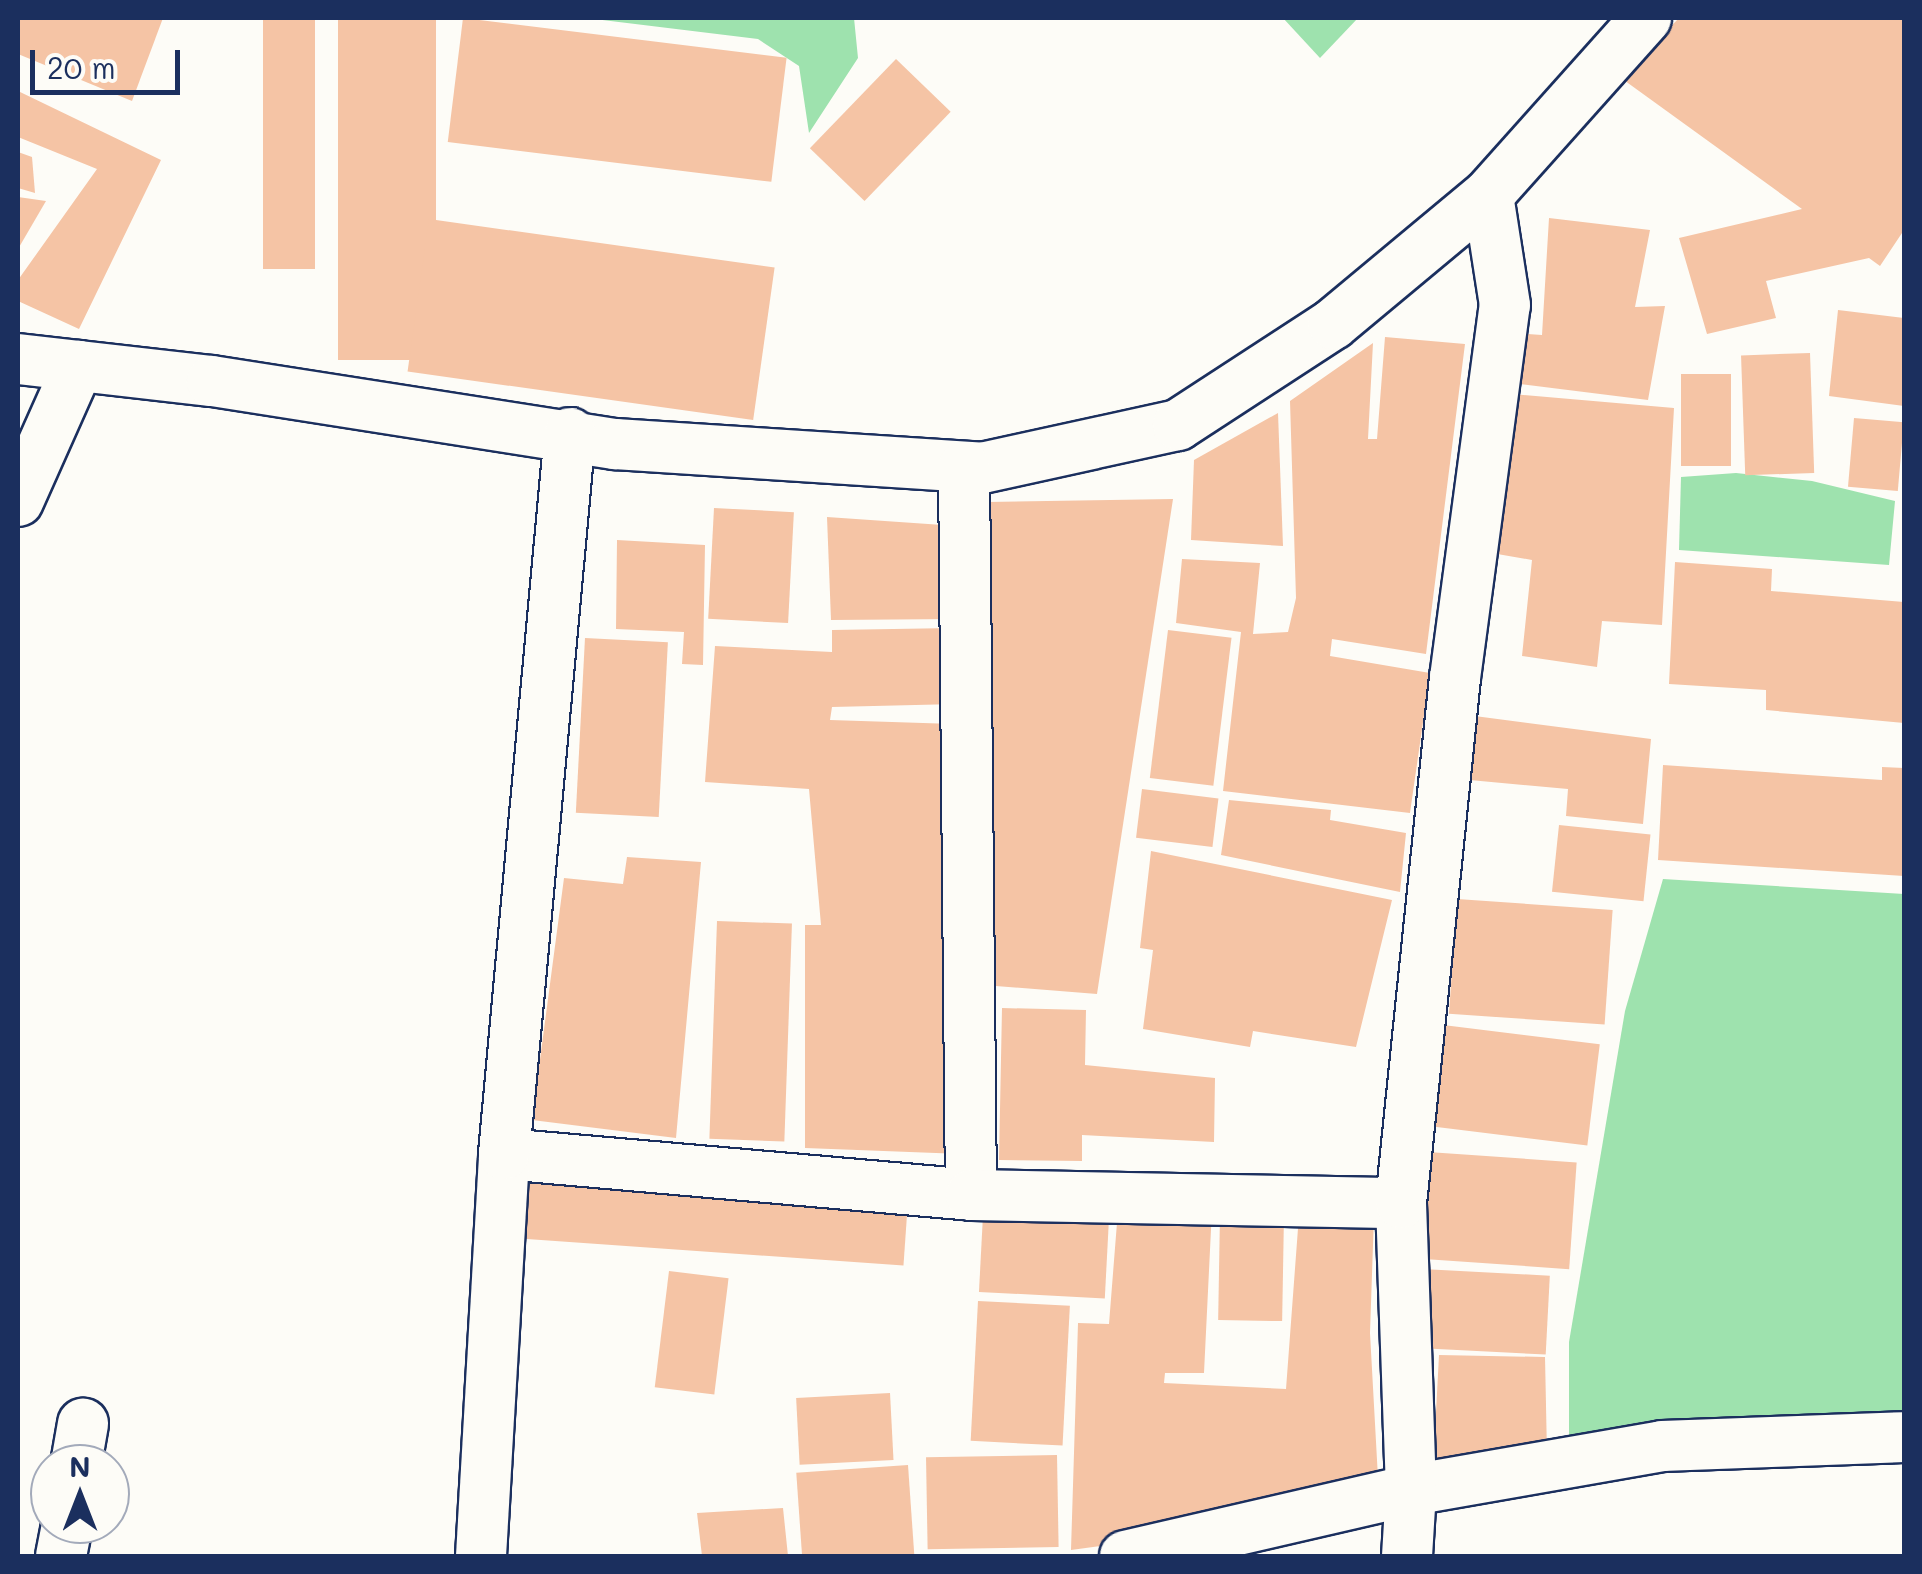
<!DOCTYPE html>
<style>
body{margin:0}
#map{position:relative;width:1922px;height:1574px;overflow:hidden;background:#fdfcf7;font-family:Mali,sans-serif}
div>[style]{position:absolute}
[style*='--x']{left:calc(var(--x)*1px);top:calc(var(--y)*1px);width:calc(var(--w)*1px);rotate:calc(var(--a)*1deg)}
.green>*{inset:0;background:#9ee2ae}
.building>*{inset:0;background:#f5c4a5;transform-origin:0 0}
.roads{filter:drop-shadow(2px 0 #1b2f5e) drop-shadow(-2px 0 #1b2f5e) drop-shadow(0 2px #1b2f5e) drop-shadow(0 -2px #1b2f5e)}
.street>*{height:50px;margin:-25px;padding:0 25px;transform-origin:25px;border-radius:25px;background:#fdfcf7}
span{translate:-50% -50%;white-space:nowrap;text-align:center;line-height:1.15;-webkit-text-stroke:9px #fdfcf7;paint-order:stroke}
.frame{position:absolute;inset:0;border:20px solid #1b2f5e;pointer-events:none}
.north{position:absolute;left:30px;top:1444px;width:100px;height:100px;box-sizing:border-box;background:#fdfcf7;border:2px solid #a3aaba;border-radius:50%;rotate:0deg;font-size:28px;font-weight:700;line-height:40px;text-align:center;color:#1b2f5e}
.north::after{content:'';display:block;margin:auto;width:35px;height:45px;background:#1b2f5e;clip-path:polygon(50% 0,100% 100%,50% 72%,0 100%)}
.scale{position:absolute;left:30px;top:50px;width:150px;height:45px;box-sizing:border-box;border:5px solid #1b2f5e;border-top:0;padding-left:12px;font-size:30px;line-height:35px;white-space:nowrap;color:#1b2f5e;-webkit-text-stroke:8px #fdfcf7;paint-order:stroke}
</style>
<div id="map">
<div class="green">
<div style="clip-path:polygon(586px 18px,854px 18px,858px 58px,809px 133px,799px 66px,758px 39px)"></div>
<div style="clip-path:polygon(1283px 18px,1358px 18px,1320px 58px)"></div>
<div style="clip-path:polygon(1736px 473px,1812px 481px,1895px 501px,1889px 565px,1679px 550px,1681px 477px)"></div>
<div style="clip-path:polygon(1663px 879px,1904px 894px,1904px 1413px,1569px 1441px,1569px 1342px,1625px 1011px)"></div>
</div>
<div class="building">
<div style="clip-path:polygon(18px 18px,163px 18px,132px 101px,18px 54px)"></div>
<div style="left:263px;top:18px;width:52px;height:251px"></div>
<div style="left:338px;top:18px;width:98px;height:342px"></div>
<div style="left:463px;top:18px;width:326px;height:125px;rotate:7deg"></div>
<div style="clip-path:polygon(1679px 18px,1904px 18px,1904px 230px,1880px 266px,1869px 258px,1766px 281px,1776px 318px,1707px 334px,1679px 238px,1802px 209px,1621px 78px)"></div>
<div style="left:896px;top:59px;width:76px;height:124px;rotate:44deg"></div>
<div style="clip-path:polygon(18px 91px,161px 160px,79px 329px,18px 301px,18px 280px,97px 169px,18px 137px)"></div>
<div style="clip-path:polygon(18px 152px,32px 157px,35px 193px,18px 188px)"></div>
<div style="clip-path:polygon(18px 197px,46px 201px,18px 249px)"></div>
<div style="clip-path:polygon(1549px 218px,1650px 230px,1635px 307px,1665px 306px,1648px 400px,1511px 383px,1512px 333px,1542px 335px)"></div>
<div style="left:429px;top:219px;width:349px;height:154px;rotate:8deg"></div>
<div style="clip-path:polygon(1838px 310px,1904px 318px,1904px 406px,1829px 396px)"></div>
<div style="clip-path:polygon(1385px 337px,1465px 344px,1426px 654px,1332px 639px,1330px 656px,1430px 673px,1410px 813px,1223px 791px,1241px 632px,1176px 623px,1182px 559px,1260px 563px,1253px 634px,1288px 632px,1296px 598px,1290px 401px,1373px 343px,1368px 439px,1377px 439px)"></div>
<div style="left:1810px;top:353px;width:120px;height:69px;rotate:88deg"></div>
<div style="left:1681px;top:374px;width:50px;height:92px"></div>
<div style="clip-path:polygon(1501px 393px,1674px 408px,1662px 625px,1602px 621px,1597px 667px,1522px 656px,1532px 560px,1480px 551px)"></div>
<div style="clip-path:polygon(1278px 413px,1283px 546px,1191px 540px,1194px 460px)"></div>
<div style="left:1854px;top:418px;width:50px;height:69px;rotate:5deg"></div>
<div style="clip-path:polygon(1173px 499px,1097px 994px,983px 985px,987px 502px)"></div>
<div style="left:714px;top:508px;width:80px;height:111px;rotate:3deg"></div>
<div style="clip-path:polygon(827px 517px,957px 526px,955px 619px,831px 620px)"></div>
<div style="clip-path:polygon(617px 540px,705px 545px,703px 665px,682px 664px,684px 632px,616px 629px)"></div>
<div style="clip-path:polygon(1675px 562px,1772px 569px,1771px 591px,1904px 602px,1904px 723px,1766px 710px,1766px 690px,1669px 684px)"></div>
<div style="clip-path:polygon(954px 628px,957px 704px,832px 707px,830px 720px,954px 724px,962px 1154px,805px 1148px,805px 925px,821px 925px,809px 789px,705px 782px,715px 646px,832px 652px,832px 630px)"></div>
<div style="left:1168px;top:630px;width:64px;height:149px;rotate:7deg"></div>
<div style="left:585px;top:638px;width:83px;height:175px;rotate:3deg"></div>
<div style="clip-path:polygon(1467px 715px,1651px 739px,1643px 824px,1566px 816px,1568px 789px,1459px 779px)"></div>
<div style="clip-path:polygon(1663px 765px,1882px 780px,1882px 767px,1904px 768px,1904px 876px,1658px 860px)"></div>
<div style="left:1142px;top:789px;width:77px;height:49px;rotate:7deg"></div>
<div style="clip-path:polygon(1229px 800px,1331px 810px,1330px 820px,1406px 833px,1400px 892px,1221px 855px)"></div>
<div style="left:1559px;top:825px;width:92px;height:67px;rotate:6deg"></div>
<div style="clip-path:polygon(1151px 851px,1392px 900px,1356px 1047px,1253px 1031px,1250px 1047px,1143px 1029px,1153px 950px,1140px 948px)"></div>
<div style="clip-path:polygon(627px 857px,701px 862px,676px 1138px,532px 1120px,564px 878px,623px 884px)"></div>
<div style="left:1457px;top:899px;width:156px;height:115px;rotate:4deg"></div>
<div style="left:717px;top:921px;width:75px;height:218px;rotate:2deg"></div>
<div style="clip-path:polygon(1002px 1008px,1086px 1010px,1085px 1065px,1215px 1078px,1214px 1142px,1082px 1135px,1082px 1161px,999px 1160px)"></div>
<div style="left:1435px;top:1024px;width:166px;height:102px;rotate:7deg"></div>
<div style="left:1428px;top:1152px;width:149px;height:107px;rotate:4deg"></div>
<div style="left:528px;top:1173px;width:381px;height:66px;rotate:4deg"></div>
<div style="clip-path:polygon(1212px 1209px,1204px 1373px,1165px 1373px,1164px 1383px,1286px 1389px,1299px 1215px,1374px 1216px,1370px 1333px,1378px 1478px,1152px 1539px,1071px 1550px,1078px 1323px,1109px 1324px,1118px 1210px)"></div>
<div style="left:1220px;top:1214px;width:64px;height:106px;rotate:1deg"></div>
<div style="left:983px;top:1215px;width:126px;height:77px;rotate:3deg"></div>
<div style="left:1422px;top:1269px;width:128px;height:79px;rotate:3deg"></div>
<div style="left:669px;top:1271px;width:60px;height:117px;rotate:7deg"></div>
<div style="left:978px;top:1301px;width:92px;height:140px;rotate:3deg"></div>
<div style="clip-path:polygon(1439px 1355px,1545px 1357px,1547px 1454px,1433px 1470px)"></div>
<div style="left:890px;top:1393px;width:67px;height:94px;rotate:87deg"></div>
<div style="left:1057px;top:1455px;width:92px;height:131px;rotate:89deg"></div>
<div style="left:908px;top:1465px;width:91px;height:112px;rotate:86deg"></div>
<div style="clip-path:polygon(783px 1508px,788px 1556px,702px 1556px,697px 1513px)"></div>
</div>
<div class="roads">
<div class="street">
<div style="--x:18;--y:359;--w:195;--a:6.5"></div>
<div style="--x:212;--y:381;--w:408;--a:8.9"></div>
<div style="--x:615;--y:444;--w:368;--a:3.7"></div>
<div style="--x:982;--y:468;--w:201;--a:-12.4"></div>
<div style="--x:1178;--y:425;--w:185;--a:-33.1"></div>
<div style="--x:1333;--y:324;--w:202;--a:-39.8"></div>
<div style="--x:1488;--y:195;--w:237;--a:-48.2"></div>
<div style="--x:964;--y:467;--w:728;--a:89.45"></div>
<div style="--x:18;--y:501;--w:148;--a:-66"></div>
<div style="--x:504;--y:1154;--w:469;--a:5"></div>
<div style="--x:971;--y:1195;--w:430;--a:1.1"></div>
<div style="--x:76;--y:1464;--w:41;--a:-80.1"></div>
<div style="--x:61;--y:1556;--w:33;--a:-79"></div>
<div style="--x:481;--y:1556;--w:403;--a:-86.7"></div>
<div style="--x:504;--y:1154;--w:724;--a:-84.77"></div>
<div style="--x:1125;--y:1556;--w:294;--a:-13"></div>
<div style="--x:1411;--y:1490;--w:255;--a:-9.9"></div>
<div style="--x:1662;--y:1446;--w:242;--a:-2.1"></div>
<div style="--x:1407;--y:1556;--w:66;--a:-86.5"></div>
<div style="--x:1411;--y:1490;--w:287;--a:-92"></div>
<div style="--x:1401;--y:1203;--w:528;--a:-84.13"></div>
<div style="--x:1455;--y:678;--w:376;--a:-82.4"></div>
<div style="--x:1505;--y:305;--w:111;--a:-98.8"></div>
</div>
</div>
<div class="frame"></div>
<div class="north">N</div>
<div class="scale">20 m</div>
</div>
